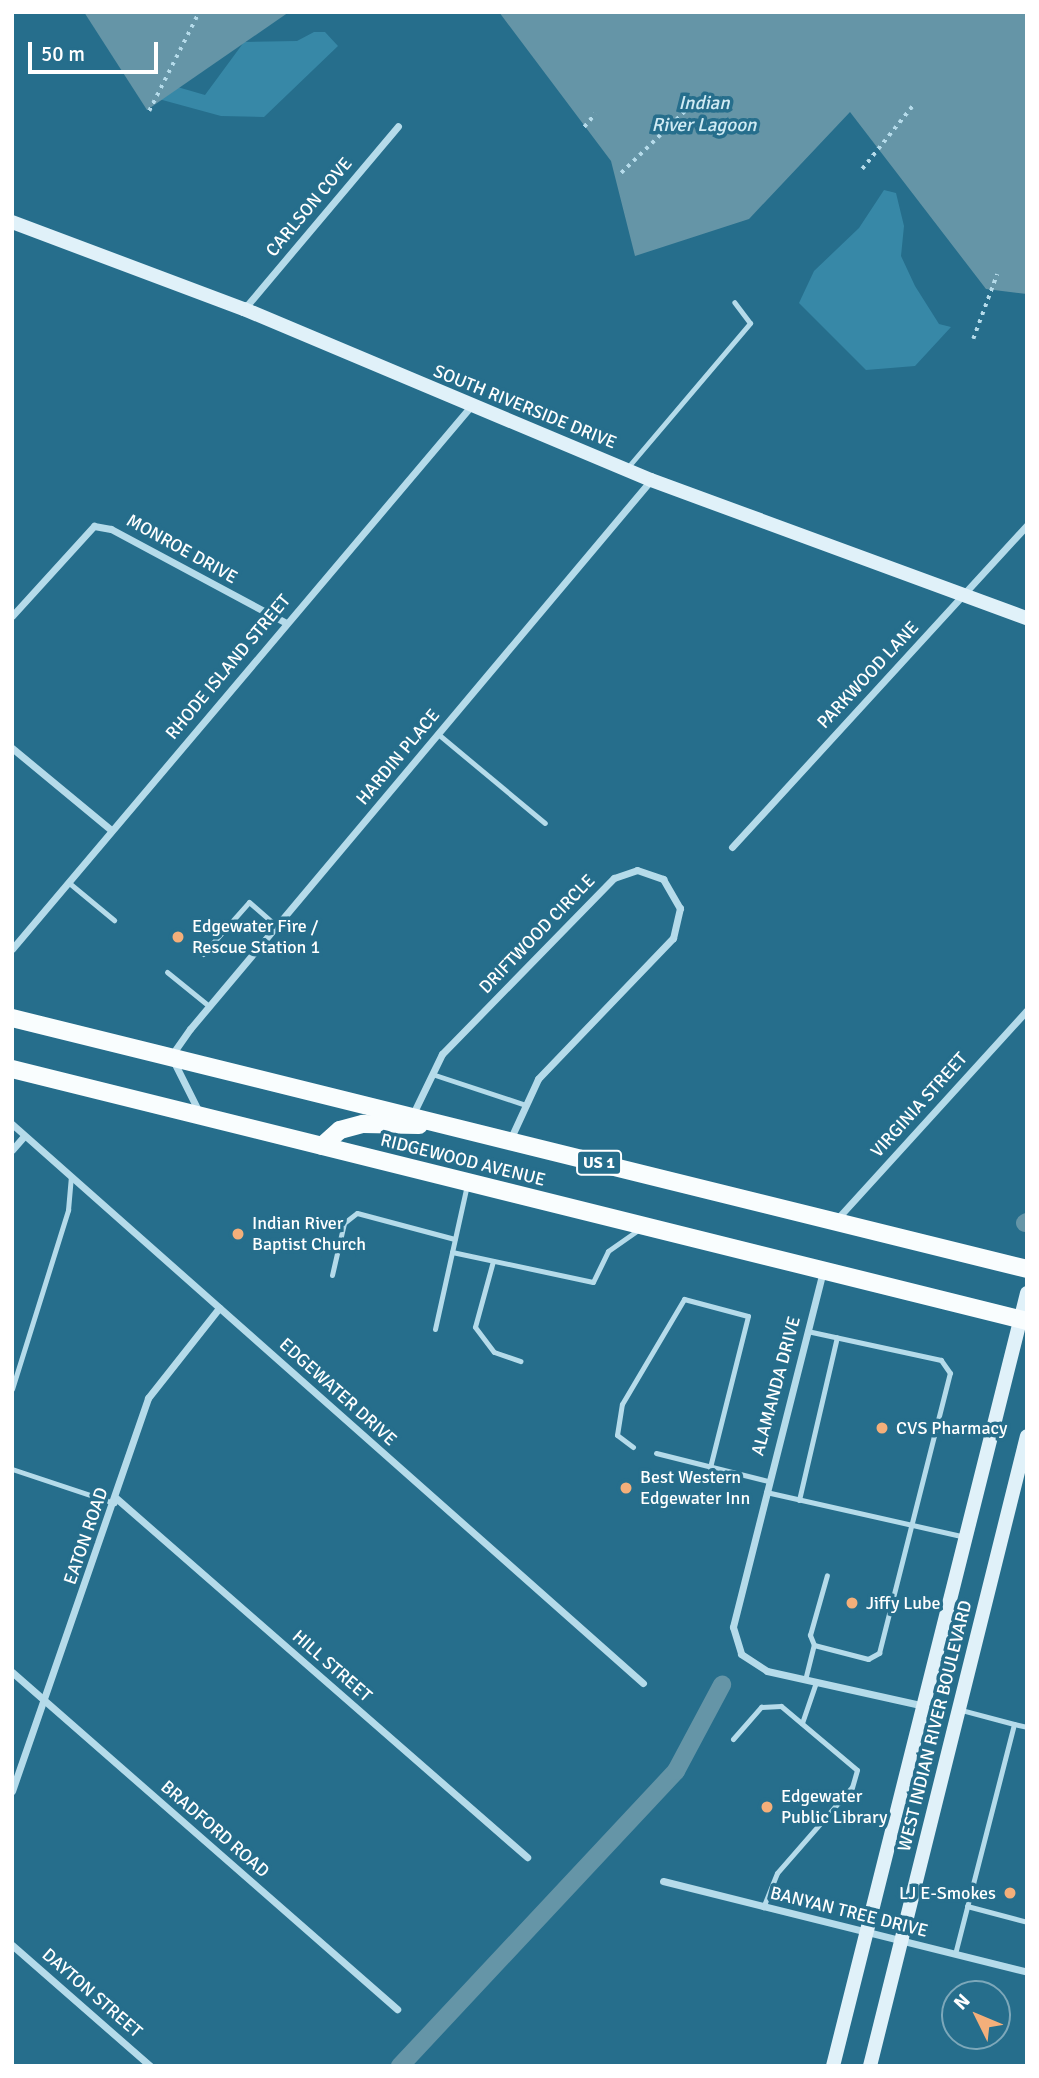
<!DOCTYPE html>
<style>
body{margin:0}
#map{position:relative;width:1039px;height:2078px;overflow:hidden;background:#266e8c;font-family:Signika,sans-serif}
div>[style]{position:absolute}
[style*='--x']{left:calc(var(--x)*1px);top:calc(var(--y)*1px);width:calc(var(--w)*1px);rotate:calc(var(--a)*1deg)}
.green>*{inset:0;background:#3788a7}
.water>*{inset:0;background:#6595a7}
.canal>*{height:18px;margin:-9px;padding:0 9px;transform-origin:9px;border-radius:9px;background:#6595a7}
.path>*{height:3.5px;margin-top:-1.75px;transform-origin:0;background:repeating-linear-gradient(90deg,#b5dbea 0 3.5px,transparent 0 8.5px)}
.lane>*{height:5px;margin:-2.5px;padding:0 2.5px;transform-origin:2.5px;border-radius:2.5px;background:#b5dbea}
.street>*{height:7px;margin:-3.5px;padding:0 3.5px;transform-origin:3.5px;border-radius:3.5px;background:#b5dbea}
.secondary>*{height:14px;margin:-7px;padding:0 7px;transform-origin:7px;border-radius:7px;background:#e0f1f9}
.primary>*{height:18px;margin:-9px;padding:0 9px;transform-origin:9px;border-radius:9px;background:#f9fdfe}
.dots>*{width:19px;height:19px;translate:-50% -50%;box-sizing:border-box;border:4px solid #266e8c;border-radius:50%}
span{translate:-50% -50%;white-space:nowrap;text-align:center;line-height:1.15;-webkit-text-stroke:7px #266e8c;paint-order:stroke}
.shield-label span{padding:2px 5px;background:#266e8c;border:2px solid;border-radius:5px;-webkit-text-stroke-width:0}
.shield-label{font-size:16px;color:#fff;font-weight:700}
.street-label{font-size:18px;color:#fff}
.poi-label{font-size:18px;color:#fff}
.left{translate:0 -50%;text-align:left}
.right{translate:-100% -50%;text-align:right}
.water-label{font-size:19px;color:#d0ebf4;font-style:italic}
.frame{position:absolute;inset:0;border:14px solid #fff;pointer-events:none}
.north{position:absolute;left:941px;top:1980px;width:70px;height:70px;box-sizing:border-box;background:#266e8c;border:2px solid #7da8ba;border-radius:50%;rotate:313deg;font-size:19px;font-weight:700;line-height:28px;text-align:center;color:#fff}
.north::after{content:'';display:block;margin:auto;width:24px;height:32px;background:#f4af7a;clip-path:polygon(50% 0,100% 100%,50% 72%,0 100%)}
.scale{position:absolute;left:28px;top:42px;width:130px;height:32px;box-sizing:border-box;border:4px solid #fff;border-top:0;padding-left:9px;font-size:21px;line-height:24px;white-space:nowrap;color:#fff;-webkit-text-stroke:5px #266e8c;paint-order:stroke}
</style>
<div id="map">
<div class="green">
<div style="clip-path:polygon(314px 32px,325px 32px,338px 46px,264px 117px,221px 116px,155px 98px,174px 86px,205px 95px,244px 42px,297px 41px)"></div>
<div style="clip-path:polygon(884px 190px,896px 193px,904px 226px,901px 256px,915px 286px,939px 324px,951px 327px,915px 366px,866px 370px,799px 303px,814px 271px,859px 228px)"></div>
</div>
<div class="water">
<div style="clip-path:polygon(84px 12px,289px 12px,147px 110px)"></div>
<div style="clip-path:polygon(499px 12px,1027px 12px,1027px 294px,986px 289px,850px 112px,749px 219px,635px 256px,611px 161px)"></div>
</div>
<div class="canal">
<div style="--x:1025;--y:1223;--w:2;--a:-27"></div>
<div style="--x:400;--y:2066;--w:404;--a:-46.9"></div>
<div style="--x:676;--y:1771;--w:98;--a:-61.9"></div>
</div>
<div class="path">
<div style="--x:149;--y:111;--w:111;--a:-63.2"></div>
<div style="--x:584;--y:127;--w:17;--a:-50"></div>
<div style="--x:862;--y:169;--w:83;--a:-51.3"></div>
<div style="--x:621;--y:173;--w:91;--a:-44.1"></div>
<div style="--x:973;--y:339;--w:69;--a:-69.7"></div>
</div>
<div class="lane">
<div style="--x:628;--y:467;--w:189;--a:-49.7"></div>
<div style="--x:750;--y:323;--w:26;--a:-127"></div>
<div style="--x:438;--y:734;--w:139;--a:39.8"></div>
<div style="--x:68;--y:882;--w:60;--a:39.6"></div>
<div style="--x:203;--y:954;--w:69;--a:-48.5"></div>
<div style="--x:249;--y:902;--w:37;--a:41"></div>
<div style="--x:167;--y:972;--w:54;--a:39"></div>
<div style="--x:432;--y:1074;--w:99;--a:18.3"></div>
<div style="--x:452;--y:1252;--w:144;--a:12"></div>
<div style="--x:593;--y:1282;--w:34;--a:-64"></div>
<div style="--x:608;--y:1251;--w:38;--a:-35"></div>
<div style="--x:493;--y:1261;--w:68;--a:105.3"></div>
<div style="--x:475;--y:1327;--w:31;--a:53"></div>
<div style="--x:494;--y:1352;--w:28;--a:19"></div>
<div style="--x:332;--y:1275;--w:53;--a:-77"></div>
<div style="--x:344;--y:1223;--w:16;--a:-38"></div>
<div style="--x:357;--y:1213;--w:101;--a:14.9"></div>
<div style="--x:435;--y:1329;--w:148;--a:-77.5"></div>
<div style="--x:12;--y:1389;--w:188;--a:-72.6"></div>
<div style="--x:68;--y:1210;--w:33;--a:-85"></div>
<div style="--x:633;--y:1447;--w:20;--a:-143"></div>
<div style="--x:617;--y:1435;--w:31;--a:-81"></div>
<div style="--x:622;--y:1404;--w:122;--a:-59.4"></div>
<div style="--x:684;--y:1299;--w:66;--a:14.9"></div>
<div style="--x:748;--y:1316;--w:156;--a:104.1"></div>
<div style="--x:656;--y:1453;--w:115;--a:14"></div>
<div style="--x:12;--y:1469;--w:108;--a:18.4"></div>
<div style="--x:766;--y:1492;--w:201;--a:12.7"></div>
<div style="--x:799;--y:1500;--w:167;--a:-76.9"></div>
<div style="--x:814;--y:1645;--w:11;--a:-112"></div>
<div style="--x:810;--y:1635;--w:62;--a:-74.2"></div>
<div style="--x:805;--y:1680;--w:36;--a:-76"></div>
<div style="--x:814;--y:1645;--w:56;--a:14.5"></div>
<div style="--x:868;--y:1659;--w:13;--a:-29"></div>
<div style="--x:879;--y:1653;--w:289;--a:-75.8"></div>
<div style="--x:950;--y:1373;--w:16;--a:-125"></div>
<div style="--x:941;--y:1360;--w:137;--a:-167.8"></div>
<div style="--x:802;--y:1723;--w:43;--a:-71.1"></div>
<div style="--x:1014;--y:1724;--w:13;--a:13"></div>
<div style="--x:733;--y:1739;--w:43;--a:-48.8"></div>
<div style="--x:761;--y:1707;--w:20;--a:-3"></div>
<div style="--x:781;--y:1706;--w:99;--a:40.1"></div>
<div style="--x:857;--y:1770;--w:18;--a:106"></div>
<div style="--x:852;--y:1787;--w:114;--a:131.1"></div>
<div style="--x:777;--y:1873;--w:37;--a:112"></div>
<div style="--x:967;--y:1906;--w:62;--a:14.9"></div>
<div style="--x:955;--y:1954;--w:237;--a:-75.6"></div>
<div style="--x:1014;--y:1724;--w:55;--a:-165.2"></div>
</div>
<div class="street">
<div style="--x:244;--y:309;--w:239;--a:-49.9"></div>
<div style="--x:12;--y:616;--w:122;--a:-47.7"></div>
<div style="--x:94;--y:526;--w:17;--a:10"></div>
<div style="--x:111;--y:529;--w:199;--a:28.2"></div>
<div style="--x:12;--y:748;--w:129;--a:39.6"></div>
<div style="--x:732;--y:847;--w:437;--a:-47.5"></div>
<div style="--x:12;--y:949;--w:711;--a:-49.79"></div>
<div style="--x:199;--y:1112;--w:63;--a:-116.6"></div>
<div style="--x:171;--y:1056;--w:33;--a:-55"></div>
<div style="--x:190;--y:1029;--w:717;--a:-49.98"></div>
<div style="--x:412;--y:1116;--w:69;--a:-64.2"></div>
<div style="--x:442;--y:1054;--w:246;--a:-45.7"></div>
<div style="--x:614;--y:878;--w:24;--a:-19"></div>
<div style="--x:637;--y:870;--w:28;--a:19"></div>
<div style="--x:663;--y:879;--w:34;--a:60"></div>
<div style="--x:680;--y:908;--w:31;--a:103"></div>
<div style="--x:673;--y:938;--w:195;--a:133.8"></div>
<div style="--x:538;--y:1079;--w:67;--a:114.7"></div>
<div style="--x:12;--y:1124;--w:843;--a:41.54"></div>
<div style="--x:12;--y:1150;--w:18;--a:-49"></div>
<div style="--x:837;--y:1219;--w:282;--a:-47.7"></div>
<div style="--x:823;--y:1271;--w:367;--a:104.2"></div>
<div style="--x:733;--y:1627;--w:28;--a:73"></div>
<div style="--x:741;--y:1654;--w:31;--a:33"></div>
<div style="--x:767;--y:1671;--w:157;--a:12.5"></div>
<div style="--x:116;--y:1498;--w:546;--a:41.14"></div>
<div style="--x:12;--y:1672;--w:512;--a:41.2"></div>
<div style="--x:12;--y:1791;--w:416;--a:-70.9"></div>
<div style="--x:148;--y:1398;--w:115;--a:-51.7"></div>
<div style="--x:663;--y:1881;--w:375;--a:14"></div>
<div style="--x:12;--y:1945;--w:184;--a:41.2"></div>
</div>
<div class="secondary">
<div style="--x:12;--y:222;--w:248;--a:20.6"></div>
<div style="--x:244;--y:309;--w:441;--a:22.8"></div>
<div style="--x:651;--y:480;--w:401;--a:20.2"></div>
<div style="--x:833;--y:2066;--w:797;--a:-75.91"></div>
<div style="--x:870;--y:2066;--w:649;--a:-76.01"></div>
</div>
<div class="primary">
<div style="--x:12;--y:1018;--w:1046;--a:13.89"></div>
<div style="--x:12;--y:1069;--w:1046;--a:13.94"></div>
<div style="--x:322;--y:1146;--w:24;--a:-42"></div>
<div style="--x:340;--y:1130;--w:24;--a:-15"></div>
<div style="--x:363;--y:1124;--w:56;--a:1"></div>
</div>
<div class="dots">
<div style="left:178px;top:937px;background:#f4af7a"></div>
<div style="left:238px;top:1234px;background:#f4af7a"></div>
<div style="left:882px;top:1428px;background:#f4af7a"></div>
<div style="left:626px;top:1488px;background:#f4af7a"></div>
<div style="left:852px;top:1603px;background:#f4af7a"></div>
<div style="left:767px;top:1807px;background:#f4af7a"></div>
<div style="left:1010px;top:1893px;background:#f4af7a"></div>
</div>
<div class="shield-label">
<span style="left:599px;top:1163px">US 1</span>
</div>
<div class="street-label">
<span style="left:309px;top:207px;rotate:-50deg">CARLSON COVE</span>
<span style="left:525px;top:407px;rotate:22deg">SOUTH RIVERSIDE DRIVE</span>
<span style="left:182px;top:549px;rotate:29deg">MONROE DRIVE</span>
<span style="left:228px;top:667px;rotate:-50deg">RHODE ISLAND STREET</span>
<span style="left:868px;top:675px;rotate:-47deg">PARKWOOD LANE</span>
<span style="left:398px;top:757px;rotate:-50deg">HARDIN PLACE</span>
<span style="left:537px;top:934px;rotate:-46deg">DRIFTWOOD CIRCLE</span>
<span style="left:919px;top:1105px;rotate:-48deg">VIRGINIA STREET</span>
<span style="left:463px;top:1160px;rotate:14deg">RIDGEWOOD AVENUE</span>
<span style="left:776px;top:1386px;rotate:-75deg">ALAMANDA DRIVE</span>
<span style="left:338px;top:1392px;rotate:42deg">EDGEWATER DRIVE</span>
<span style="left:86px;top:1536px;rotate:-71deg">EATON ROAD</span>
<span style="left:332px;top:1666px;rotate:41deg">HILL STREET</span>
<span style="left:935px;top:1726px;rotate:-76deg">WEST INDIAN RIVER BOULEVARD</span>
<span style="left:215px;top:1829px;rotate:41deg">BRADFORD ROAD</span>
<span style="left:849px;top:1912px;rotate:14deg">BANYAN TREE DRIVE</span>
<span style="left:92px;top:1993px;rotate:41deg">DAYTON STREET</span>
</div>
<div class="poi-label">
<span class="left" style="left:192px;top:937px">Edgewater Fire /<br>Rescue Station 1</span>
<span class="left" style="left:252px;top:1234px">Indian River<br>Baptist Church</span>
<span class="left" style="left:896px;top:1428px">CVS Pharmacy</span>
<span class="left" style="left:640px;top:1488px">Best Western<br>Edgewater Inn</span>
<span class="left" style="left:866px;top:1603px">Jiffy Lube</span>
<span class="left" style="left:781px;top:1807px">Edgewater<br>Public Library</span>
<span class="right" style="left:996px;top:1893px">LJ E-Smokes</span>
</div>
<div class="water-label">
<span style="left:704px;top:115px">Indian<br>River Lagoon</span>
</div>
<div class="frame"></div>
<div class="north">N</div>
<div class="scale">50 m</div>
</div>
